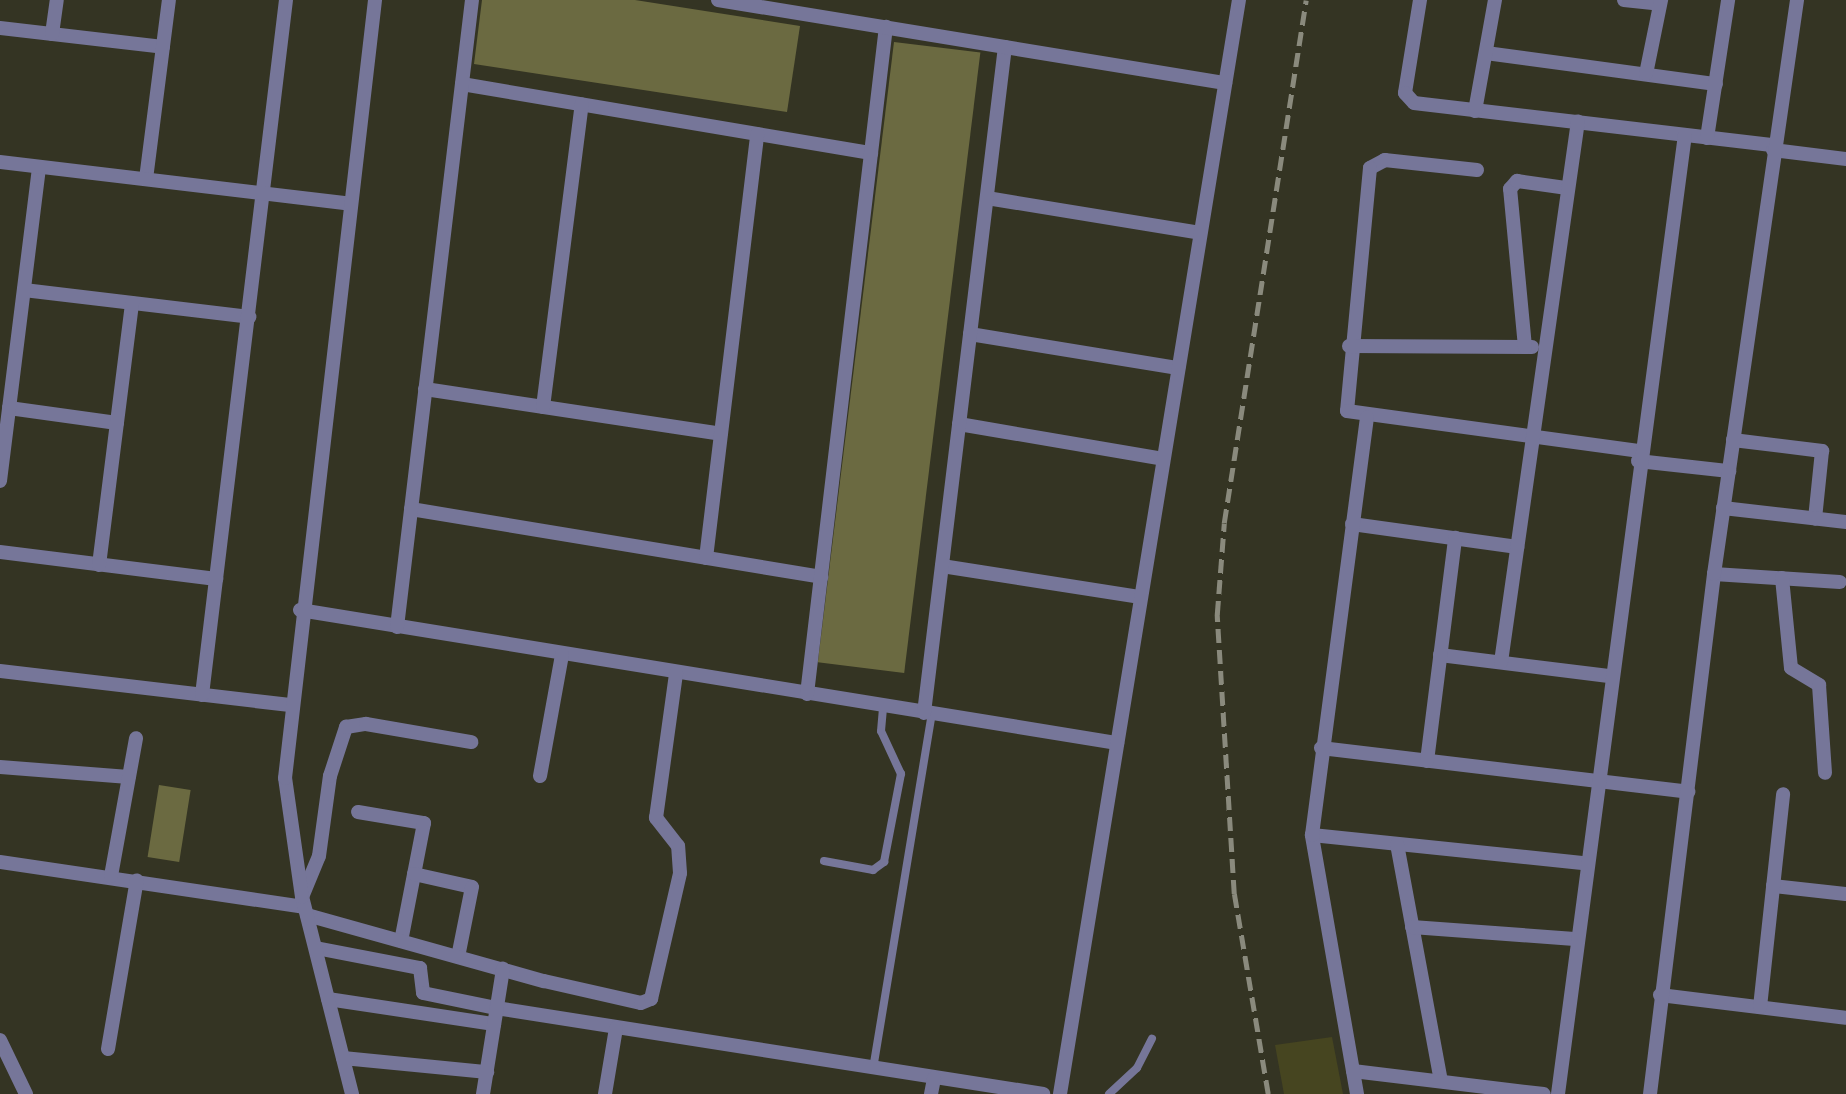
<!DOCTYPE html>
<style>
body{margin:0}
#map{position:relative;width:1846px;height:1094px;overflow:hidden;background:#343423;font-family:"PT Sans",sans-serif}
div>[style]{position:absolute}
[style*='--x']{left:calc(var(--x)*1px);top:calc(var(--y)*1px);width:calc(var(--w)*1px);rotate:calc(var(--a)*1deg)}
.green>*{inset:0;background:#464520}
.building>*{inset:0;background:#6b6a41;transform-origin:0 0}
.service>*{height:8px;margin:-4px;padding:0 4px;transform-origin:4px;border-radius:4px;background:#767699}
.minor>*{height:14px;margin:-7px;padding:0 7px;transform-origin:7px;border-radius:7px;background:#767699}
.tertiary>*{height:14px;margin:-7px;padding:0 7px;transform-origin:7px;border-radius:7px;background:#767699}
.rail>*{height:4.5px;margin-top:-2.25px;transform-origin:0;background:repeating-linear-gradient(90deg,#8a8a7d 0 14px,transparent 0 21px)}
span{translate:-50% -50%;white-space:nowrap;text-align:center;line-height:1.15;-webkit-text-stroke:5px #1b1b14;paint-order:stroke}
</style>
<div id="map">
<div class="green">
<div style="clip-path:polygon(1332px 1037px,1343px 1094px,1284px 1094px,1275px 1045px)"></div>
</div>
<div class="building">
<div style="clip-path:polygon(482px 0,635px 0,800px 26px,787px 112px,474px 64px)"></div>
<div style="left:894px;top:42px;width:87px;height:625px;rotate:7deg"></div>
<div style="left:159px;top:785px;width:32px;height:73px;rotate:9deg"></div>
</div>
<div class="service">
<div style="--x:824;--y:861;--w:50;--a:10.4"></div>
<div style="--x:873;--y:870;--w:14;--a:-36"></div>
<div style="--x:884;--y:862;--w:90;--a:-79.1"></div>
<div style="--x:901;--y:774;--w:47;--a:-114.9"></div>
<div style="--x:881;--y:731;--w:24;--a:-85"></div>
<div style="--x:873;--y:1069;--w:360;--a:-80.6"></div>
<div style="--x:1109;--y:1094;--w:38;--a:-43"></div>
<div style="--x:1137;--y:1068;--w:33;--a:-63"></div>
</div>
<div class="minor">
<div style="--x:1420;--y:0;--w:94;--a:99.2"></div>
<div style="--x:1405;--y:93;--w:13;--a:48"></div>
<div style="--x:1414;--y:103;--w:362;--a:6.7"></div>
<div style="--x:1624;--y:0;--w:36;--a:6"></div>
<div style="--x:0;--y:28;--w:164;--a:6.6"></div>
<div style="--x:52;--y:34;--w:34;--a:-82"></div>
<div style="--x:1486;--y:53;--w:232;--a:7.7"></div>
<div style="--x:1646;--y:74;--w:76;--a:-78.5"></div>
<div style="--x:462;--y:84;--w:415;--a:9.6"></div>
<div style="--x:1475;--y:111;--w:113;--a:-79.8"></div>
<div style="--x:1707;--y:138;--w:140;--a:-81.3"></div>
<div style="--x:1477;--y:170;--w:93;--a:-173.8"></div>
<div style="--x:1385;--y:160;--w:17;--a:152"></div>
<div style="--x:1370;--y:168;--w:244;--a:95.4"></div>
<div style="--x:1347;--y:411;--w:296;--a:7.8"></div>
<div style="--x:146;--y:179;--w:180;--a:-82.7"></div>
<div style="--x:987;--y:198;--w:216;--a:9.3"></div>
<div style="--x:24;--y:290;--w:227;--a:6.8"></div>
<div style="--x:970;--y:334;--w:211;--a:9.3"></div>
<div style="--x:1349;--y:346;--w:183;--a:0.3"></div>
<div style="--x:1525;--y:347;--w:159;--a:-95.4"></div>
<div style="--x:1510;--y:189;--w:11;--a:-49"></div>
<div style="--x:1517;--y:181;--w:49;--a:8.1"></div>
<div style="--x:425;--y:389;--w:299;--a:8.6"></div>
<div style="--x:543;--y:407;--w:305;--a:-82.7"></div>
<div style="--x:9;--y:408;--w:109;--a:7.9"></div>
<div style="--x:959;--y:424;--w:207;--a:9.7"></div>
<div style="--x:1733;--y:440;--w:90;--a:7"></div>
<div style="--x:1822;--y:451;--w:68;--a:95.9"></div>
<div style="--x:1638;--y:461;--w:92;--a:6.3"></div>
<div style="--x:0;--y:481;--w:316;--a:-82.9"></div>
<div style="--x:1723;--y:508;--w:124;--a:6.5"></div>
<div style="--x:411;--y:509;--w:416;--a:9.4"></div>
<div style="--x:1352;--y:524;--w:167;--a:7.9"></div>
<div style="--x:0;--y:552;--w:218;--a:7.1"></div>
<div style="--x:706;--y:558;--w:427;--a:-83.1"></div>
<div style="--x:99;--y:565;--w:264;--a:-82.8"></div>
<div style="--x:942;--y:566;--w:201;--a:8.9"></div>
<div style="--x:1714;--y:574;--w:126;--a:3.6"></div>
<div style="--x:1782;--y:578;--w:90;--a:84.3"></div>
<div style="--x:1791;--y:668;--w:33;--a:31"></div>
<div style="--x:1819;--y:685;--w:88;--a:86.1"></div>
<div style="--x:300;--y:610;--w:828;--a:9.25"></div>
<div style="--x:397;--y:627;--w:631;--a:-83.18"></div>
<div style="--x:1440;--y:655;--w:170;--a:7.1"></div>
<div style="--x:1501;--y:662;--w:546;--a:-81.9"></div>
<div style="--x:0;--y:671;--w:292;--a:6.7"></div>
<div style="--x:807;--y:694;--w:672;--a:-83.25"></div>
<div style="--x:202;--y:695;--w:700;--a:-83.11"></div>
<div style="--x:924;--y:713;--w:671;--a:-83.07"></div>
<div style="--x:1321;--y:748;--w:370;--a:6.8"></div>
<div style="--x:1427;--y:761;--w:225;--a:-82.8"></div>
<div style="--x:0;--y:767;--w:129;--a:4.4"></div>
<div style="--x:540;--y:776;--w:123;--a:-79.7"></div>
<div style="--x:358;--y:812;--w:67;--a:9.5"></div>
<div style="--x:424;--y:823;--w:120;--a:101"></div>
<div style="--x:1312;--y:835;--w:274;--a:5.9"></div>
<div style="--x:1397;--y:844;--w:237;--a:79.5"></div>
<div style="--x:0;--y:862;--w:307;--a:8.4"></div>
<div style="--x:414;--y:874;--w:59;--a:12.6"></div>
<div style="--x:472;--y:887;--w:71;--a:101.3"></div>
<div style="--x:111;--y:876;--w:140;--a:-79.7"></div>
<div style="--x:1773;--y:886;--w:73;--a:6.3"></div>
<div style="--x:302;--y:897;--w:44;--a:-67.5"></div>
<div style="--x:319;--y:856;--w:81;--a:-82.2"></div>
<div style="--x:330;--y:776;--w:52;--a:-71.9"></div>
<div style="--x:346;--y:727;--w:20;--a:-9"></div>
<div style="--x:366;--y:724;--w:107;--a:9.7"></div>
<div style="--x:307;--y:915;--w:246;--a:15.6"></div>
<div style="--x:544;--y:981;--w:99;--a:12.8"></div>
<div style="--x:641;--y:1003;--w:11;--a:-22"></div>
<div style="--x:651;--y:999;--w:129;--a:-77"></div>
<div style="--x:680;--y:873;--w:27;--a:-94"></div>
<div style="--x:678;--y:846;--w:36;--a:-128"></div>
<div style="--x:656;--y:818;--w:146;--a:-82.1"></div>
<div style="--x:1412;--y:927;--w:163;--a:4.2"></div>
<div style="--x:316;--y:948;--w:106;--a:10.9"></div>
<div style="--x:420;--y:968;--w:25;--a:83"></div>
<div style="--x:423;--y:993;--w:75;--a:11.6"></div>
<div style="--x:496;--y:1008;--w:554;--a:8.93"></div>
<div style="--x:1660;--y:995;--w:187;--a:7"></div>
<div style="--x:328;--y:999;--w:168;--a:8.6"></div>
<div style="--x:1760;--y:1007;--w:214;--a:-83.8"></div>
<div style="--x:108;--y:1049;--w:171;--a:-80.3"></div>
<div style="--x:343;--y:1058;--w:145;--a:5.6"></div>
<div style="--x:1353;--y:1071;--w:192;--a:6.9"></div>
<div style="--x:483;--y:1094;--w:127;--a:-80.9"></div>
<div style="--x:605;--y:1094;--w:67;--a:-80.5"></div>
<div style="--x:931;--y:1094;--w:16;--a:-79"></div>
<div style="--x:1357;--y:1094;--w:263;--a:-99.9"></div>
<div style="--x:1312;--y:835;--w:421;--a:-82.5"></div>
<div style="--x:1558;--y:1094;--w:967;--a:-82.46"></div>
</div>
<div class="tertiary">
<div style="--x:718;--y:0;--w:514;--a:9.3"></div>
<div style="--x:1773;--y:150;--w:74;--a:7"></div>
<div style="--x:0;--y:162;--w:353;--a:6.8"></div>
<div style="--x:0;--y:1040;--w:60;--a:64.3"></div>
<div style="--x:352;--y:1094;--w:203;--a:-104.2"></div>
<div style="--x:302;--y:897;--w:120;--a:-98.1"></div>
<div style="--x:285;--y:778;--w:783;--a:-83.4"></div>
<div style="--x:1060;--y:1094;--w:1109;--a:-80.71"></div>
<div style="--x:1650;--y:1094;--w:524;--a:-82.98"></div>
<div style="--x:1714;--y:574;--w:580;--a:-81.77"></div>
</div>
<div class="rail">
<div style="--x:1268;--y:1094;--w:203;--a:-99.6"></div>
<div style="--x:1234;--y:894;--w:280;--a:-93.5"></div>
<div style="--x:1217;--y:615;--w:92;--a:-85.6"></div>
<div style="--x:1224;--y:523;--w:529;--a:-81.09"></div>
</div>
</div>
